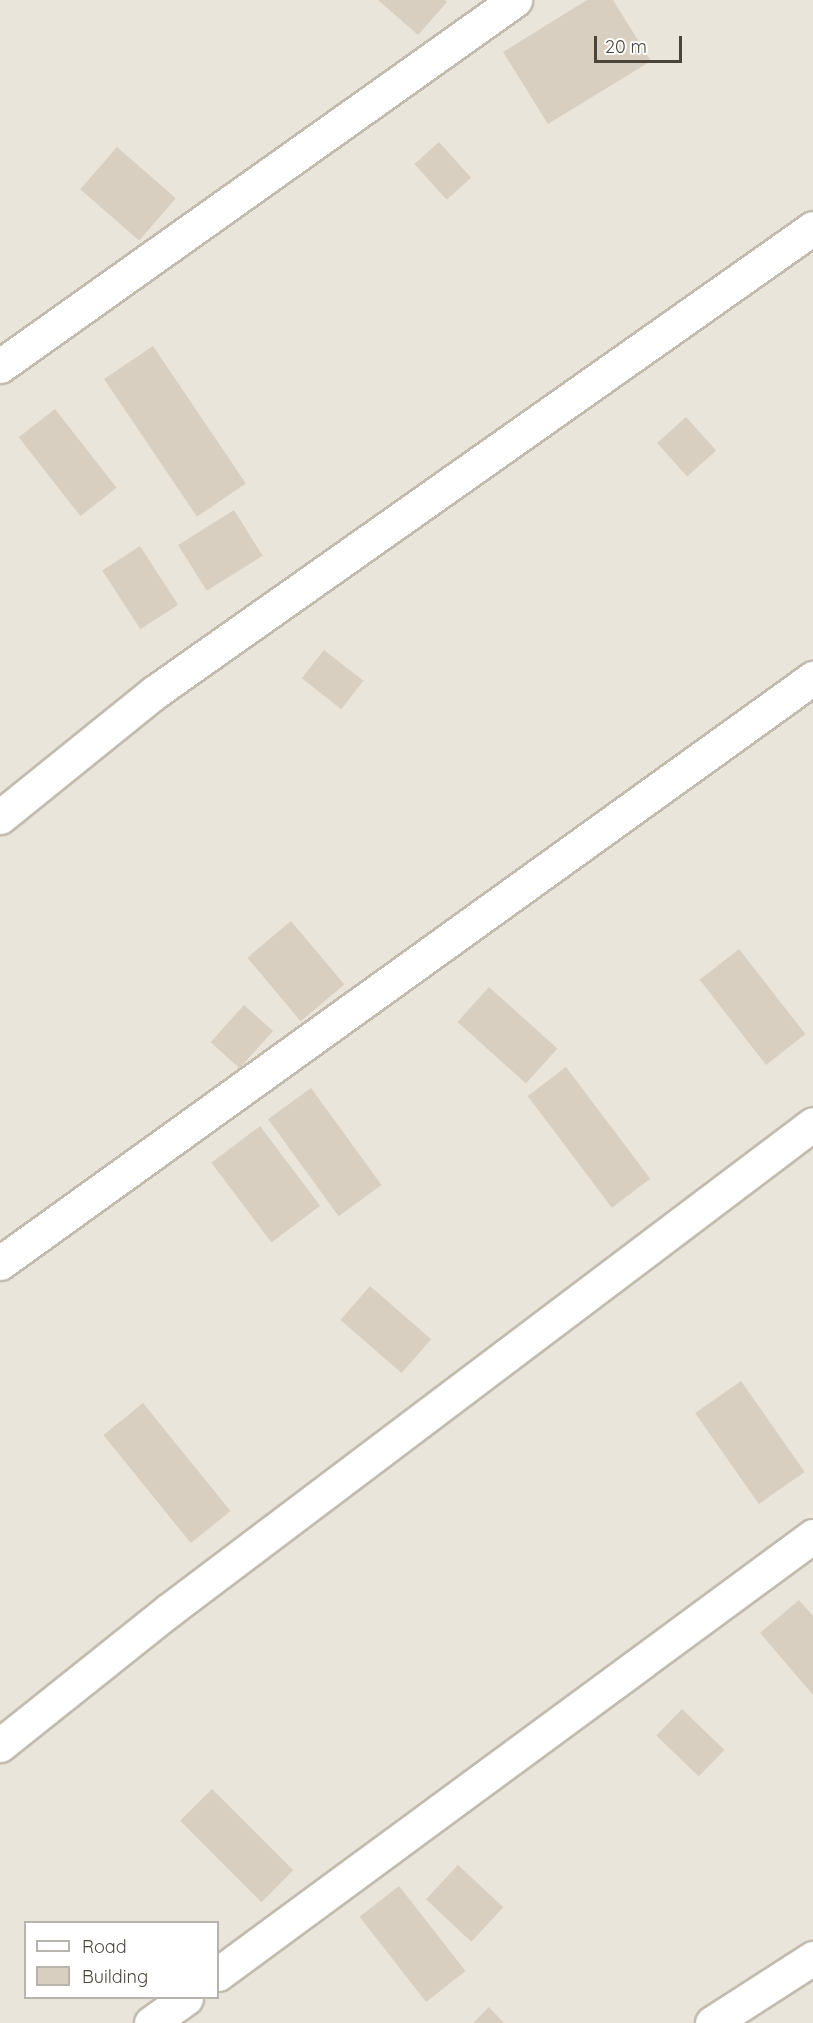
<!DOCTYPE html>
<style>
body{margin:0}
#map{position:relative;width:813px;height:2023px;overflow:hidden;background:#f6f3ec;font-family:Quicksand,sans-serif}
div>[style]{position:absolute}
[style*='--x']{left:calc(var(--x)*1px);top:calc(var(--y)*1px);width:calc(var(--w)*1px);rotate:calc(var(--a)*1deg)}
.residential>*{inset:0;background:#eae5da}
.building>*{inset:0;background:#d8cfc1;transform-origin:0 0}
.roads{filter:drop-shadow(2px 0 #c2bbae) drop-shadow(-2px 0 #c2bbae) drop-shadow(0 2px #c2bbae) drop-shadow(0 -2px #c2bbae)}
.minor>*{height:33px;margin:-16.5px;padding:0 16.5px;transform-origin:16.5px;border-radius:16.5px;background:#fff}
span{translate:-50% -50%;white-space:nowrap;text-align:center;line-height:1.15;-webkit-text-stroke:4.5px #fff;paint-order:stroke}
.legend{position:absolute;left:24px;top:1921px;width:195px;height:78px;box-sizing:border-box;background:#fff;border:2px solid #b7b4b0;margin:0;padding:8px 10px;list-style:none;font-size:18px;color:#4b4439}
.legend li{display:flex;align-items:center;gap:12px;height:30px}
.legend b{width:30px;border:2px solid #b7b4b0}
.scale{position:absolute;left:594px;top:36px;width:88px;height:27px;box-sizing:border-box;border:3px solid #4b4439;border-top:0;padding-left:8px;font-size:18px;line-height:21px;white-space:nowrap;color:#4b4439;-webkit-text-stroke:4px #fff;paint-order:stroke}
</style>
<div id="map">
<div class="residential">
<div style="clip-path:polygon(evenodd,0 0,813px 0,813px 2023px,0 2023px,0 0,26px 1922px,218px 1922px,218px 1998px,26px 1998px,26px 1922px)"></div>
</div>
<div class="building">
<div style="clip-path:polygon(378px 0,445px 0,447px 2px,418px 35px)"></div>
<div style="clip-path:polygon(587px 0,613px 0,651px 61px,548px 124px,503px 52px)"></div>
<div style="left:439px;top:142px;width:48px;height:33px;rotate:48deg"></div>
<div style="left:117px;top:147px;width:78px;height:56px;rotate:41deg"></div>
<div style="left:153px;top:346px;width:166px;height:59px;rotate:56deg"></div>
<div style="left:55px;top:409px;width:100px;height:46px;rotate:52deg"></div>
<div style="left:686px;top:417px;width:45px;height:39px;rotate:48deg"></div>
<div style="left:234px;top:510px;width:54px;height:66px;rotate:58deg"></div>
<div style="left:140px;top:546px;width:70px;height:45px;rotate:57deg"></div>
<div style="left:324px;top:650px;width:50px;height:36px;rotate:38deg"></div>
<div style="left:291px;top:921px;width:83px;height:57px;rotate:50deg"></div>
<div style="left:739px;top:949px;width:108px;height:50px;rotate:52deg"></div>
<div style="left:489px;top:987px;width:92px;height:47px;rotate:42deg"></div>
<div style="left:244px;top:1005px;width:39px;height:50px;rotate:42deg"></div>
<div style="left:566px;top:1067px;width:140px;height:48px;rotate:53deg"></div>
<div style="left:311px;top:1088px;width:120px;height:53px;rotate:54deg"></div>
<div style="left:260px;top:1126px;width:100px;height:61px;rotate:53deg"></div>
<div style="left:370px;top:1286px;width:81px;height:45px;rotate:41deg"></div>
<div style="left:741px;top:1381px;width:111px;height:56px;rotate:55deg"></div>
<div style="left:143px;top:1403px;width:139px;height:51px;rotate:51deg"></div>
<div style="clip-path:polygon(799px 1600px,813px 1616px,813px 1695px,760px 1633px)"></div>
<div style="left:682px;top:1709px;width:59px;height:37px;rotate:44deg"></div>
<div style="left:212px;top:1789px;width:115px;height:45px;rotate:45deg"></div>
<div style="left:458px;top:1865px;width:62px;height:47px;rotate:43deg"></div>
<div style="left:399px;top:1886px;width:108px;height:50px;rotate:52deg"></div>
<div style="clip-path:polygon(489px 2007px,504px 2023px,473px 2023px)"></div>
</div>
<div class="roads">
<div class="minor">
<div style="--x:0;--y:366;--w:632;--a:-35.4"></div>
<div style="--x:0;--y:817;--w:199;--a:-38.9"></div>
<div style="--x:155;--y:692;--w:805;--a:-35.19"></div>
<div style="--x:0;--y:1263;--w:1002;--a:-35.74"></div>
<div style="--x:0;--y:1745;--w:215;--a:-38.6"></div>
<div style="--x:168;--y:1611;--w:808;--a:-37.05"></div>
<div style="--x:218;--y:1974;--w:739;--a:-36.36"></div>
<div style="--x:151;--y:2023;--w:43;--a:-35.5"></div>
<div style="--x:712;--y:2023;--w:120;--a:-32.8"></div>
</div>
</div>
<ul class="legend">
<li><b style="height:8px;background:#fff"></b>Road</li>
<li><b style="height:16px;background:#d8cfc1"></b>Building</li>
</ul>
<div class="scale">20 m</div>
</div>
